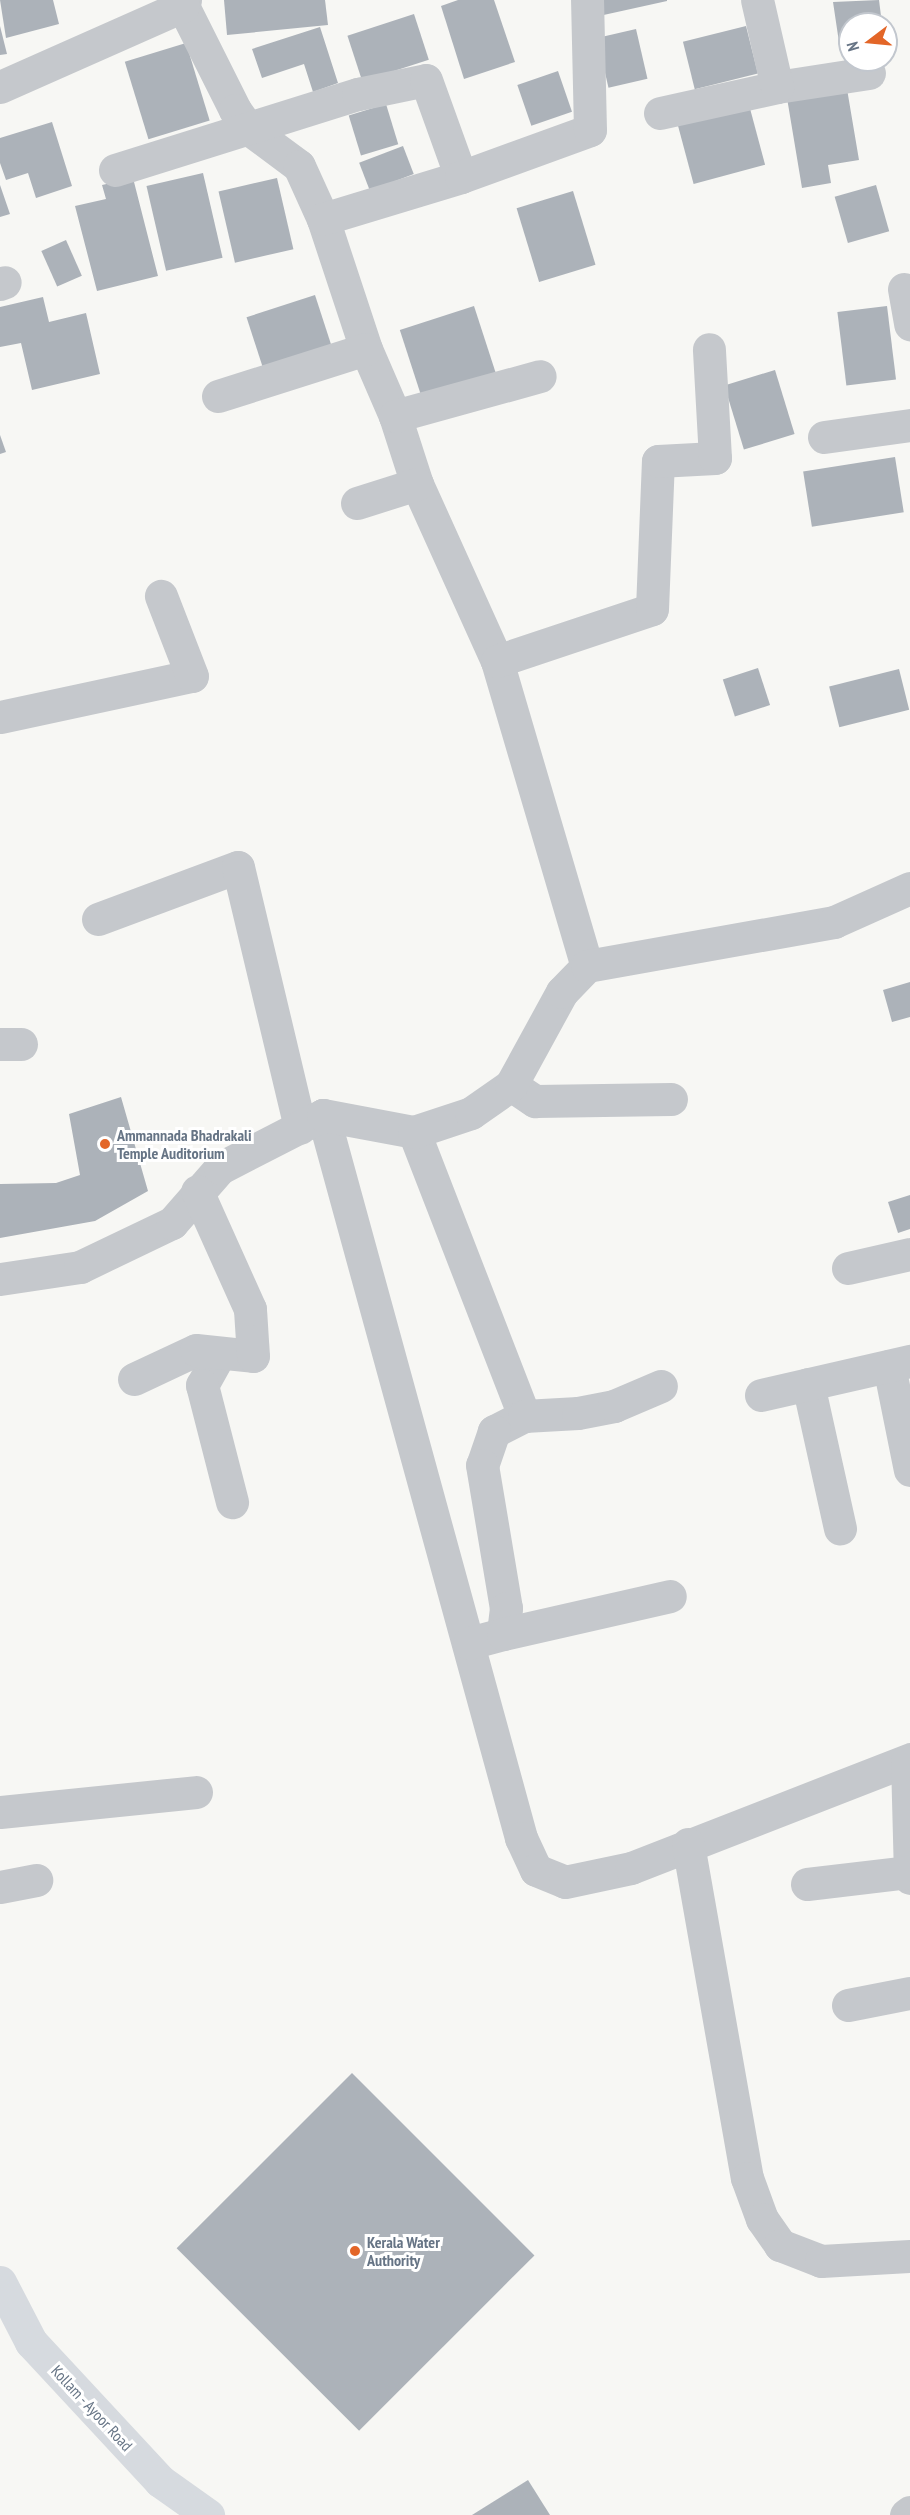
<!DOCTYPE html>
<style>
body{margin:0}
#map{position:relative;width:910px;height:2515px;overflow:hidden;background:#f7f7f4;font-family:"PT Sans Narrow",sans-serif}
div>[style]{position:absolute}
[style*='--x']{left:calc(var(--x)*1px);top:calc(var(--y)*1px);width:calc(var(--w)*1px);rotate:calc(var(--a)*1deg)}
.building>*{inset:0;background:#acb2b9;transform-origin:0 0}
.street>*{height:33px;margin:-16.5px;padding:0 16.5px;transform-origin:16.5px;border-radius:16.5px;background:#c5c8cc}
.secondary>*{height:33px;margin:-16.5px;padding:0 16.5px;transform-origin:16.5px;border-radius:16.5px;background:#d6dadf}
.dots>*{width:16px;height:16px;translate:-50% -50%;box-sizing:border-box;border:3px solid #fff;border-radius:50%}
span{translate:-50% -50%;white-space:nowrap;text-align:center;line-height:1.15;-webkit-text-stroke:6px #fff;paint-order:stroke}
.poi-label{font-size:16px;color:#667485;font-weight:700}
.left{translate:0 -50%;text-align:left}
.street-label{font-size:16px;color:#667485}
.north{position:absolute;left:838px;top:12px;width:60px;height:60px;box-sizing:border-box;background:#fff;border:2px solid #c2c7ce;border-radius:50%;rotate:254deg;font-size:16px;font-weight:700;line-height:24px;text-align:center;color:#667485}
.north::after{content:'';display:block;margin:auto;width:21px;height:27px;background:#e36628;clip-path:polygon(50% 0,100% 100%,50% 72%,0 100%)}
</style>
<div id="map">
<div class="building">
<div style="clip-path:polygon(0 0,53px 0,59px 24px,6px 38px)"></div>
<div style="clip-path:polygon(224px 0,325px 0,328px 25px,227px 35px)"></div>
<div style="clip-path:polygon(458px 0,494px 0,515px 62px,464px 79px,441px 6px)"></div>
<div style="clip-path:polygon(595px 0,667px 0,667px 1px,599px 16px)"></div>
<div style="clip-path:polygon(879px 0,882px 24px,850px 24px,850px 47px,840px 49px,833px 2px)"></div>
<div style="left:414px;top:14px;width:48px;height:70px;rotate:72deg"></div>
<div style="clip-path:polygon(0 26px,7px 54px,0 55px)"></div>
<div style="left:746px;top:26px;width:49px;height:65px;rotate:76deg"></div>
<div style="clip-path:polygon(320px 27px,338px 83px,313px 92px,304px 64px,262px 78px,252px 49px)"></div>
<div style="left:636px;top:29px;width:51px;height:40px;rotate:77deg"></div>
<div style="left:186px;top:43px;width:81px;height:64px;rotate:73deg"></div>
<div style="left:558px;top:71px;width:43px;height:43px;rotate:71deg"></div>
<div style="clip-path:polygon(846px 83px,859px 160px,828px 165px,831px 183px,802px 188px,786px 92px)"></div>
<div style="left:748px;top:101px;width:66px;height:74px;rotate:75deg"></div>
<div style="left:386px;top:104px;width:42px;height:39px;rotate:73deg"></div>
<div style="clip-path:polygon(52px 122px,72px 186px,36px 198px,28px 173px,6px 180px,0 163px,0 138px)"></div>
<div style="left:403px;top:146px;width:30px;height:47px;rotate:69deg"></div>
<div style="left:203px;top:173px;width:87px;height:58px;rotate:77deg"></div>
<div style="clip-path:polygon(133px 178px,158px 276px,97px 291px,75px 206px,106px 199px,102px 185px)"></div>
<div style="left:277px;top:178px;width:73px;height:60px;rotate:77deg"></div>
<div style="clip-path:polygon(0 185px,10px 214px,0 217px)"></div>
<div style="left:876px;top:185px;width:48px;height:43px;rotate:74deg"></div>
<div style="left:573px;top:191px;width:77px;height:59px;rotate:73deg"></div>
<div style="left:66px;top:240px;width:39px;height:27px;rotate:66deg"></div>
<div style="left:315px;top:295px;width:57px;height:72px;rotate:72deg"></div>
<div style="clip-path:polygon(43px 297px,49px 322px,86px 313px,100px 374px,32px 390px,21px 343px,0 347px,0 307px)"></div>
<div style="left:474px;top:306px;width:77px;height:78px;rotate:72deg"></div>
<div style="left:887px;top:306px;width:74px;height:50px;rotate:83deg"></div>
<div style="left:775px;top:370px;width:67px;height:53px;rotate:73deg"></div>
<div style="clip-path:polygon(0 435px,6px 452px,0 454px)"></div>
<div style="left:895px;top:457px;width:56px;height:93px;rotate:81deg"></div>
<div style="left:758px;top:668px;width:39px;height:37px;rotate:72deg"></div>
<div style="left:899px;top:669px;width:42px;height:72px;rotate:76deg"></div>
<div style="clip-path:polygon(910px 982px,910px 1017px,892px 1022px,883px 990px)"></div>
<div style="clip-path:polygon(121px 1097px,148px 1191px,95px 1221px,0 1238px,0 1184px,56px 1183px,80px 1175px,69px 1114px)"></div>
<div style="clip-path:polygon(910px 1195px,910px 1229px,898px 1233px,888px 1202px)"></div>
<div style="left:352px;top:2073px;width:258px;height:248px;rotate:45deg"></div>
<div style="clip-path:polygon(528px 2480px,550px 2515px,472px 2515px)"></div>
</div>
<div class="street">
<div style="--x:185;--y:0;--w:6;--a:108"></div>
<div style="--x:183;--y:6;--w:116;--a:63.4"></div>
<div style="--x:235;--y:110;--w:24;--a:54"></div>
<div style="--x:249;--y:129;--w:62;--a:36.5"></div>
<div style="--x:299;--y:166;--w:58;--a:65.6"></div>
<div style="--x:323;--y:219;--w:137;--a:71.7"></div>
<div style="--x:366;--y:349;--w:73;--a:66.6"></div>
<div style="--x:395;--y:416;--w:71;--a:72.1"></div>
<div style="--x:417;--y:484;--w:194;--a:65.7"></div>
<div style="--x:497;--y:661;--w:318;--a:73.6"></div>
<div style="--x:0;--y:87;--w:200;--a:-23.9"></div>
<div style="--x:777;--y:87;--w:93;--a:-8.7"></div>
<div style="--x:660;--y:113;--w:120;--a:-12.5"></div>
<div style="--x:777;--y:87;--w:89;--a:-102.9"></div>
<div style="--x:115;--y:170;--w:255;--a:-17.4"></div>
<div style="--x:358;--y:94;--w:69;--a:-11.6"></div>
<div style="--x:426;--y:80;--w:103;--a:70.2"></div>
<div style="--x:323;--y:219;--w:144;--a:-16.9"></div>
<div style="--x:461;--y:177;--w:137;--a:-20"></div>
<div style="--x:590;--y:130;--w:130;--a:-91.3"></div>
<div style="--x:0;--y:284;--w:5;--a:-22"></div>
<div style="--x:904;--y:289;--w:36;--a:80"></div>
<div style="--x:218;--y:396;--w:155;--a:-17.6"></div>
<div style="--x:395;--y:416;--w:150;--a:-15.4"></div>
<div style="--x:824;--y:437;--w:87;--a:-7.9"></div>
<div style="--x:357;--y:503;--w:63;--a:-17.6"></div>
<div style="--x:497;--y:661;--w:163;--a:-18.5"></div>
<div style="--x:652;--y:609;--w:148;--a:-87.7"></div>
<div style="--x:658;--y:461;--w:57;--a:-3"></div>
<div style="--x:715;--y:458;--w:109;--a:-93.2"></div>
<div style="--x:0;--y:717;--w:196;--a:-12.1"></div>
<div style="--x:192;--y:676;--w:86;--a:-111.2"></div>
<div style="--x:98;--y:919;--w:149;--a:-20.4"></div>
<div style="--x:238;--y:867;--w:268;--a:76.6"></div>
<div style="--x:0;--y:1044;--w:21;--a:0"></div>
<div style="--x:511;--y:1085;--w:29;--a:34"></div>
<div style="--x:535;--y:1101;--w:136;--a:-0.8"></div>
<div style="--x:323;--y:1115;--w:750;--a:74.68"></div>
<div style="--x:521;--y:1838;--w:35;--a:65"></div>
<div style="--x:536;--y:1870;--w:31;--a:22"></div>
<div style="--x:565;--y:1882;--w:67;--a:-12"></div>
<div style="--x:631;--y:1868;--w:300;--a:-21.3"></div>
<div style="--x:414;--y:1132;--w:305;--a:68.8"></div>
<div style="--x:524;--y:1416;--w:34;--a:153"></div>
<div style="--x:494;--y:1431;--w:36;--a:109"></div>
<div style="--x:482;--y:1465;--w:145;--a:80.5"></div>
<div style="--x:506;--y:1608;--w:26;--a:97"></div>
<div style="--x:503;--y:1634;--w:35;--a:165"></div>
<div style="--x:848;--y:1268;--w:64;--a:-12.7"></div>
<div style="--x:0;--y:1279;--w:81;--a:-8.5"></div>
<div style="--x:80;--y:1267;--w:102;--a:-25.6"></div>
<div style="--x:172;--y:1223;--w:73;--a:-48.9"></div>
<div style="--x:220;--y:1168;--w:116;--a:-27.2"></div>
<div style="--x:323;--y:1115;--w:93;--a:10.6"></div>
<div style="--x:414;--y:1132;--w:60;--a:-18.4"></div>
<div style="--x:471;--y:1113;--w:49;--a:-35"></div>
<div style="--x:511;--y:1085;--w:106;--a:-61.3"></div>
<div style="--x:562;--y:992;--w:36;--a:-46"></div>
<div style="--x:587;--y:966;--w:251;--a:-10.1"></div>
<div style="--x:834;--y:922;--w:83;--a:-24.1"></div>
<div style="--x:220;--y:1353;--w:37;--a:119"></div>
<div style="--x:202;--y:1385;--w:121;--a:75.6"></div>
<div style="--x:889;--y:1366;--w:106;--a:78.6"></div>
<div style="--x:134;--y:1379;--w:68;--a:-25.1"></div>
<div style="--x:196;--y:1350;--w:57;--a:6"></div>
<div style="--x:253;--y:1356;--w:47;--a:-93.7"></div>
<div style="--x:250;--y:1309;--w:129;--a:-114.2"></div>
<div style="--x:808;--y:1384;--w:148;--a:77.5"></div>
<div style="--x:761;--y:1395;--w:153;--a:-12.9"></div>
<div style="--x:524;--y:1416;--w:54;--a:-3.2"></div>
<div style="--x:578;--y:1413;--w:37;--a:-11"></div>
<div style="--x:614;--y:1406;--w:51;--a:-23.1"></div>
<div style="--x:503;--y:1634;--w:171;--a:-12.8"></div>
<div style="--x:907;--y:1761;--w:117;--a:88.5"></div>
<div style="--x:0;--y:1812;--w:197;--a:-5.8"></div>
<div style="--x:688;--y:1844;--w:339;--a:80"></div>
<div style="--x:747;--y:2178;--w:44;--a:69.9"></div>
<div style="--x:762;--y:2219;--w:32;--a:55"></div>
<div style="--x:780;--y:2245;--w:44;--a:21.3"></div>
<div style="--x:821;--y:2261;--w:89;--a:-3.2"></div>
<div style="--x:807;--y:1884;--w:103;--a:-6.7"></div>
<div style="--x:0;--y:1887;--w:37;--a:-11"></div>
<div style="--x:848;--y:2005;--w:63;--a:-11"></div>
<div style="--x:906;--y:2515;--w:5;--a:-37"></div>
</div>
<div class="secondary">
<div style="--x:0;--y:2282;--w:68;--a:62.7"></div>
<div style="--x:31;--y:2342;--w:190;--a:47.1"></div>
<div style="--x:160;--y:2481;--w:59;--a:35.3"></div>
</div>
<div class="dots">
<div style="left:105px;top:1144px;background:#e36628"></div>
<div style="left:355px;top:2251px;background:#e36628"></div>
</div>
<div class="poi-label">
<span class="left" style="left:117px;top:1144px">Ammannada Bhadrakali<br>Temple Auditorium</span>
<span class="left" style="left:367px;top:2251px">Kerala Water<br>Authority</span>
</div>
<div class="street-label">
<span style="left:92px;top:2408px;rotate:47deg">Kollam - Ayoor Road</span>
</div>
<div class="north">N</div>
</div>
